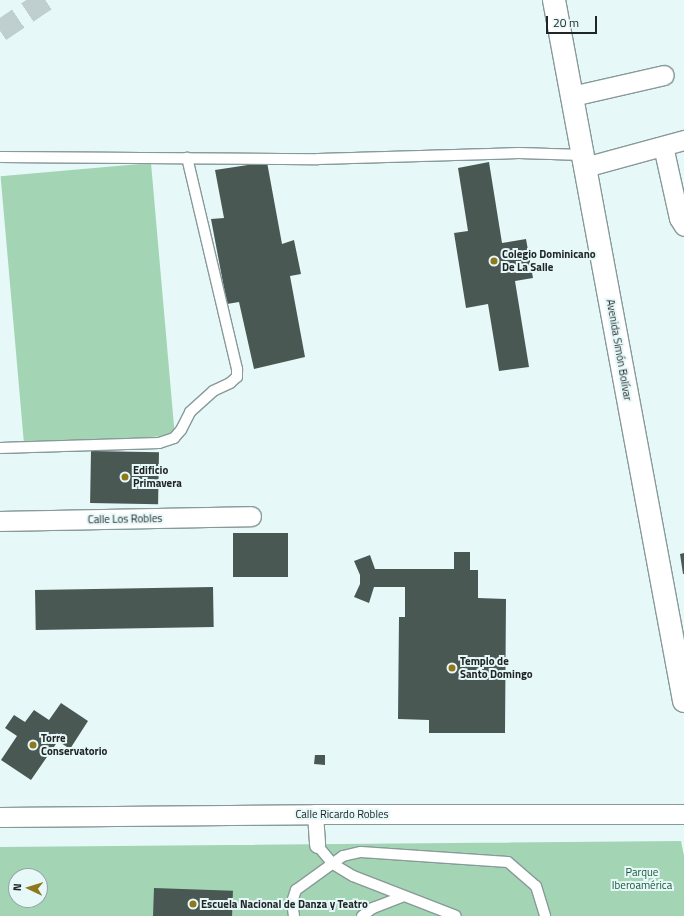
<!DOCTYPE html>
<meta charset="utf-8">
<style>
body{margin:0}
#map{position:relative;width:684px;height:916px;overflow:hidden;background:#e7f8f9;font-family:"Titillium Web",sans-serif}
div>[style]{position:absolute}
[style*='--x']{left:calc(var(--x)*1px);top:calc(var(--y)*1px);width:calc(var(--w)*1px);rotate:calc(var(--a)*1deg)}
.green>*{inset:0;background:#a3d5b5;transform-origin:0 0}
.building>*{inset:0;background:#4a5854;transform-origin:0 0}
.tertiary-tunnel>*{height:22px;margin-top:-11px;transform-origin:0;background:repeating-linear-gradient(90deg,#bfcecf 0 22px,transparent 0 33px)}
.roads{filter:drop-shadow(1px 0 #899) drop-shadow(-1px 0 #899) drop-shadow(0 1px #899) drop-shadow(0 -1px #899)}
.service>*{height:10px;margin:-5px;padding:0 5px;transform-origin:5px;border-radius:5px;background:#fff}
.pedestrian>*{height:15px;margin:-7.5px;padding:0 7.5px;transform-origin:7.5px;border-radius:7.5px;background:#fff}
.minor>*{height:19px;margin:-9.5px;padding:0 9.5px;transform-origin:9.5px;border-radius:9.5px;background:#fff}
.secondary>*{height:22px;margin:-11px;padding:0 11px;transform-origin:11px;border-radius:11px;background:#fff}
.dots>*{width:11px;height:11px;translate:-50% -50%;box-sizing:border-box;border:2px solid #e7f8f9;border-radius:50%}
span{translate:-50% -50%;white-space:nowrap;text-align:center;line-height:1.15;-webkit-text-stroke:4px #e7f8f9;paint-order:stroke}
.poi-label{font-size:11px;color:#202626;font-weight:700}
.left{translate:0 -50%;text-align:left}
.street-label{font-size:11px;color:#202626}
.park-label{font-size:11px;color:#175635}
.north{position:absolute;left:8px;top:868px;width:40px;height:40px;box-sizing:border-box;background:#e7f8f9;border:1px solid #97a4a5;border-radius:50%;rotate:274deg;font-size:11px;font-weight:700;line-height:16px;text-align:center;color:#202626}
.north::after{content:'';display:block;margin:auto;width:14px;height:18px;background:#8e771c;clip-path:polygon(50% 0,100% 100%,50% 72%,0 100%)}
.scale{position:absolute;left:546px;top:16px;width:51px;height:18px;box-sizing:border-box;border:2px solid #202626;border-top:0;padding-left:5px;font-size:12px;line-height:14px;white-space:nowrap;color:#202626;-webkit-text-stroke:3px #e7f8f9;paint-order:stroke}
</style>
<div id="map">
<div class="green">
<div style="left:151px;top:163px;width:273px;height:151px;rotate:85deg"></div>
<div style="clip-path:polygon(evenodd,681px 841px,684px 856px,684px 916px,0 916px,0 847px,681px 841px,16px 876px,40px 876px,40px 900px,16px 900px,16px 876px)"></div>
</div>
<div class="building">
<div style="clip-path:polygon(267px 162px,282px 244px,294px 240px,301px 274px,290px 276px,305px 357px,254px 369px,239px 302px,227px 304px,211px 219px,224px 218px,215px 170px)"></div>
<div style="clip-path:polygon(489px 162px,502px 243px,526px 239px,533px 278px,515px 281px,529px 367px,499px 371px,488px 304px,466px 308px,454px 233px,468px 231px,458px 168px)"></div>
<div style="left:91px;top:451px;width:68px;height:52px;rotate:1deg"></div>
<div style="left:233px;top:533px;width:55px;height:44px"></div>
<div style="clip-path:polygon(454px 552px,470px 552px,470px 570px,478px 570px,478px 598px,506px 599px,505px 733px,429px 733px,429px 720px,398px 719px,399px 617px,405px 617px,405px 587px,374px 587px,369px 603px,354px 597px,360px 584px,360px 575px,354px 561px,370px 555px,375px 569px,454px 569px)"></div>
<div style="clip-path:polygon(684px 553px,684px 574px,683px 574px,680px 554px)"></div>
<div style="left:213px;top:587px;width:40px;height:178px;rotate:89deg"></div>
<div style="clip-path:polygon(61px 703px,88px 721px,70px 749px,58px 741px,31px 780px,1px 760px,17px 736px,5px 728px,14px 715px,25px 722px,34px 710px,49px 720px)"></div>
<div style="clip-path:polygon(315px 755px,325px 755px,325px 765px,314px 764px)"></div>
<div style="left:154px;top:888px;width:79px;height:28px;rotate:2deg"></div>
</div>
<div class="tertiary-tunnel">
<div style="--x:0;--y:31;--w:55;--a:-34"></div>
</div>
<div class="roads">
<div class="service">
<div style="--x:0;--y:157;--w:318;--a:0.4"></div>
<div style="--x:318;--y:159;--w:201;--a:-1.7"></div>
<div style="--x:519;--y:153;--w:64;--a:1.8"></div>
<div style="--x:0;--y:448;--w:159;--a:-1.8"></div>
<div style="--x:159;--y:443;--w:16;--a:-18"></div>
<div style="--x:174;--y:438;--w:11;--a:-49"></div>
<div style="--x:181;--y:430;--w:20;--a:-63"></div>
<div style="--x:190;--y:412;--w:31;--a:-42"></div>
<div style="--x:213;--y:391;--w:19;--a:-25"></div>
<div style="--x:230;--y:383;--w:9;--a:-41"></div>
<div style="--x:237;--y:377;--w:8;--a:-90"></div>
<div style="--x:237;--y:369;--w:217;--a:-103.3"></div>
<div style="--x:317;--y:845;--w:25;--a:50"></div>
<div style="--x:333;--y:864;--w:23;--a:31"></div>
<div style="--x:353;--y:876;--w:110;--a:21.2"></div>
<div style="--x:294;--y:916;--w:14;--a:-98"></div>
<div style="--x:292;--y:902;--w:13;--a:-72"></div>
<div style="--x:296;--y:890;--w:58;--a:-35.9"></div>
<div style="--x:343;--y:856;--w:18;--a:-13"></div>
<div style="--x:361;--y:852;--w:147;--a:3.9"></div>
<div style="--x:508;--y:862;--w:37;--a:41"></div>
<div style="--x:536;--y:886;--w:31;--a:73"></div>
<div style="--x:362;--y:916;--w:14;--a:-36"></div>
<div style="--x:373;--y:908;--w:31;--a:-21"></div>
</div>
<div class="pedestrian">
<div style="--x:315;--y:814;--w:31;--a:86"></div>
</div>
<div class="minor">
<div style="--x:572;--y:96;--w:94;--a:-12.9"></div>
<div style="--x:663;--y:146;--w:74;--a:77.5"></div>
<div style="--x:679;--y:218;--w:9;--a:58"></div>
<div style="--x:585;--y:167;--w:103;--a:-15.3"></div>
<div style="--x:0;--y:521;--w:251;--a:-1.1"></div>
<div style="--x:0;--y:817;--w:315;--a:-0.5"></div>
<div style="--x:315;--y:814;--w:369;--a:0"></div>
</div>
<div class="secondary">
<div style="--x:554;--y:0;--w:713;--a:79.49"></div>
</div>
</div>
<div class="dots">
<div style="left:494px;top:261px;background:#8e771c"></div>
<div style="left:125px;top:477px;background:#8e771c"></div>
<div style="left:452px;top:668px;background:#8e771c"></div>
<div style="left:33px;top:745px;background:#8e771c"></div>
<div style="left:193px;top:904px;background:#8e771c"></div>
</div>
<div class="poi-label">
<span class="left" style="left:502px;top:261px">Colegio Dominicano<br>De La Salle</span>
<span class="left" style="left:133px;top:477px">Edificio<br>Primavera</span>
<span class="left" style="left:460px;top:668px">Templo de<br>Santo Domingo</span>
<span class="left" style="left:41px;top:745px">Torre<br>Conservatorio</span>
<span class="left" style="left:201px;top:904px">Escuela Nacional de Danza y Teatro</span>
</div>
<div class="street-label">
<span style="left:619px;top:350px;rotate:80deg">Avenida Simón Bolívar</span>
<span style="left:125px;top:519px;rotate:-1deg">Calle Los Robles</span>
<span style="left:342px;top:814px">Calle Ricardo Robles</span>
</div>
<div class="park-label">
<span style="left:642px;top:879px">Parque<br>Iberoamérica</span>
</div>
<div class="north">N</div>
<div class="scale">20 m</div>
</div>
